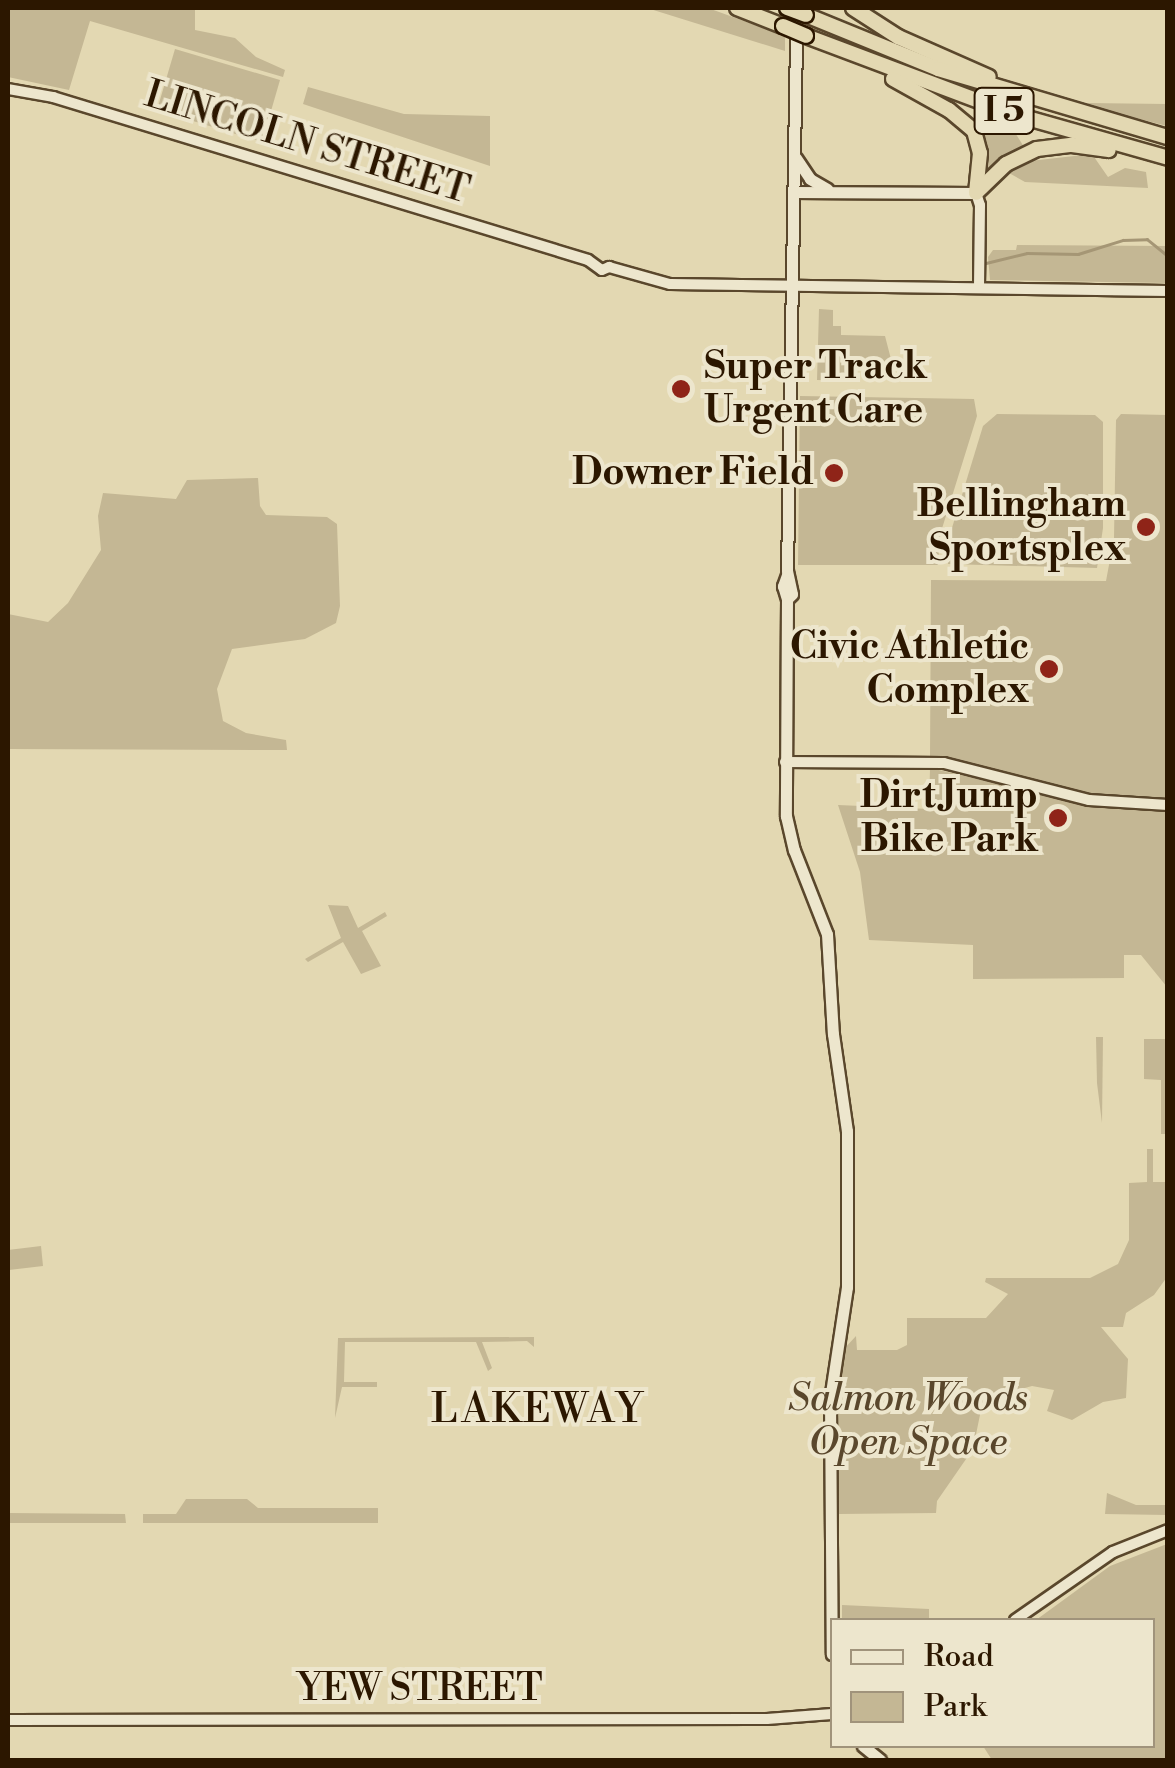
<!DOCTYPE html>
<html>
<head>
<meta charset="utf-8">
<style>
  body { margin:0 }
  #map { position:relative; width:1175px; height:1768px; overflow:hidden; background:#e3d8b2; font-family:"Libre Bodoni",serif }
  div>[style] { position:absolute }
  .green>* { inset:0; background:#c4b794 }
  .stream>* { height:2.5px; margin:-1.25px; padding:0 1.25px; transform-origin:1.25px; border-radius:1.25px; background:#a59675 }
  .roads { filter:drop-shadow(2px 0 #5a472c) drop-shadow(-2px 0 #5a472c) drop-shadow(0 2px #5a472c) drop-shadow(0 -2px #5a472c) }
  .tertiary>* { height:10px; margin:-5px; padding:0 5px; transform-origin:5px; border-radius:5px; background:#ede6cd }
  .secondary>* { height:11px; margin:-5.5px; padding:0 5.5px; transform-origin:5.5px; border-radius:5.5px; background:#ede6cd }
  .motorway>* { height:14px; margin:-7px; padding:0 7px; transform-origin:7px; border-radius:7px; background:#e3d8b2 }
  .bridges { filter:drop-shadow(2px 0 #2c1700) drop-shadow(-2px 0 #2c1700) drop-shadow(0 2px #2c1700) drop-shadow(0 -2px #2c1700) }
  .motorway-bridge>* { height:14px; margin:-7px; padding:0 7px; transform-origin:7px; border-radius:7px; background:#e3d8b2 }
  .dots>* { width:28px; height:28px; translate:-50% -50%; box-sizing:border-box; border:5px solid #ede6cd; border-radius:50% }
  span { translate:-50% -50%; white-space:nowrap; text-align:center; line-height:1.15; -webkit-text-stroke:8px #ede6cd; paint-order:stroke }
  .shield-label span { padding:2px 8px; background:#ede6cd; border:2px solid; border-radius:8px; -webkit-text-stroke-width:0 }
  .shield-label { font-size:35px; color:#2c1700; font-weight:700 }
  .street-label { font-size:38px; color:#2c1700 }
  .poi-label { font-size:38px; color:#2c1700; font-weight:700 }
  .left { translate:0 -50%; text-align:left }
  .right { translate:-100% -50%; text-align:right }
  .park-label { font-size:38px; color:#5a472c; font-style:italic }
  .neighbourhood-label { font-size:40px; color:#2c1700; letter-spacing:2.5px }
  .frame { position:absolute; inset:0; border:10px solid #2c1700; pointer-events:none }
  .legend { position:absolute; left:830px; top:1618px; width:325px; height:130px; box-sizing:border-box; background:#ede6cd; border:2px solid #a0937b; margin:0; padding:12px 18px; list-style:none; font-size:30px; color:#2c1700 }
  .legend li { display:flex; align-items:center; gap:20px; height:50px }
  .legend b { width:50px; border:2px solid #a0937b }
</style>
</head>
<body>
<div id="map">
  <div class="green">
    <i style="clip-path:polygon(8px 8px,195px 8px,195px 30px,235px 38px,256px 57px,285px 70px,283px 77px,90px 21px,69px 90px,8px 77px)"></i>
    <i style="clip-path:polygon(647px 8px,708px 8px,785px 36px,785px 51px)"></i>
    <i style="clip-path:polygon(175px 49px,280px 80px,262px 142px,157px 110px)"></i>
    <i style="clip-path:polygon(308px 87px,404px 114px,490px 116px,490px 166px,303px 104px)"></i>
    <i style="clip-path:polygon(1086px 103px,1167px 104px,1167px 126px,1116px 113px)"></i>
    <i style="clip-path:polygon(982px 119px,1012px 128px,1024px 147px,986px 170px)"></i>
    <i style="clip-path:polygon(1092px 154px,1108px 177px,1125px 168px,1146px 172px,1148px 188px,1025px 182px,1009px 173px,1030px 161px)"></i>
    <i style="clip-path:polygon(1017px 245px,1167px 246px,1167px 283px,990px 280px,988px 257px,993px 250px,1016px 250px)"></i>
    <i style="clip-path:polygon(819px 309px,833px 310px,833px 326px,841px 326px,841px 335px,885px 336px,893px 367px,858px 364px,855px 381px,817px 380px)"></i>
    <i style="clip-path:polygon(800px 396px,974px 399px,977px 416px,940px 535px,938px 565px,798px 565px)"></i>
    <i style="clip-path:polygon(997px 414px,1095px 415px,1103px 422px,1103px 528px,1097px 568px,948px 564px,948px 541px,983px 426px)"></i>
    <i style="clip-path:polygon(1121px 414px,1167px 415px,1167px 800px,1082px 794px,930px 757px,931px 580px,1106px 581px,1114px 538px,1116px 420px)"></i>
    <i style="clip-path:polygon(258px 478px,260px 506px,266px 515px,327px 517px,337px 524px,340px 606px,336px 623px,305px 639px,232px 649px,217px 689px,223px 721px,246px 733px,286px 740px,287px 750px,8px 749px,8px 614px,48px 622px,68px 603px,101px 550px,98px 516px,103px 493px,176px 499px,187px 480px)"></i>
    <i style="clip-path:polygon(930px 768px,1091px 805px,1167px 809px,1167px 987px,1141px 955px,1124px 955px,1124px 978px,973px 979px,973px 945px,869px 940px,860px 872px,838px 805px,929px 809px)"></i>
    <i style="clip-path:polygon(328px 905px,348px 906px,358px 928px,385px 912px,387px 916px,362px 931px,381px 966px,361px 974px,343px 942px,308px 962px,305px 959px,341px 938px)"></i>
    <i style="clip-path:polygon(1096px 1037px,1103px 1037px,1102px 1123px,1097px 1083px)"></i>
    <i style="clip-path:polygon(1144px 1039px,1167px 1039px,1167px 1134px,1161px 1134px,1161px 1080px,1144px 1079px)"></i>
    <i style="clip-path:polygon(1147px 1149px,1153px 1149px,1153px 1182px,1167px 1182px,1167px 1277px,1154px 1295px,1126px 1313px,1123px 1327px,1101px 1327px,1128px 1359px,1126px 1398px,1103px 1402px,1072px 1420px,1047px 1411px,1054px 1390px,1032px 1386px,1014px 1391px,981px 1410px,973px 1449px,937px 1501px,936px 1513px,839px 1514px,839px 1380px,844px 1349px,856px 1336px,857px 1350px,897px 1350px,907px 1345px,907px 1318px,986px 1318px,1008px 1294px,985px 1282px,986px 1278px,1090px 1278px,1118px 1264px,1129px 1240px,1129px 1183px,1147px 1182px)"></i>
    <i style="clip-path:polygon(41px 1246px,43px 1266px,9px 1270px,8px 1250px)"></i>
    <i style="clip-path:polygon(534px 1337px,534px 1347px,527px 1341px,482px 1342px,492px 1368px,488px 1371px,476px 1342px,345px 1342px,344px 1382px,377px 1382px,377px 1387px,342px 1387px,335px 1418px,338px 1338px)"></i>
    <i style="clip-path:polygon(1107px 1493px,1136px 1505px,1167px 1505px,1167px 1515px,1105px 1514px)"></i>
    <i style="clip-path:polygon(186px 1499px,247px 1499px,258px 1508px,378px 1508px,378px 1523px,143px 1523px,143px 1514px,176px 1514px)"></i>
    <i style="clip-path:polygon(8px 1513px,125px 1514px,126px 1523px,8px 1523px)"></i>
    <i style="clip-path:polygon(1167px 1544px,1167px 1760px,992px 1760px,983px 1746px,1152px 1746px,1152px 1620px,1036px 1620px,1110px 1566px)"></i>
    <i style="clip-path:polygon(842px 1605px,929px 1609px,929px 1620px,842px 1620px)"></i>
  </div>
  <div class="stream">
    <i style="left:986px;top:263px;width:42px;rotate:-13.7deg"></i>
    <i style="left:1027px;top:253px;width:51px;rotate:1.1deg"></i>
    <i style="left:1078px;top:254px;width:47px;rotate:-17.3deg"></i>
    <i style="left:1123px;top:240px;width:24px;rotate:-2deg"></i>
    <i style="left:1147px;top:239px;width:27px;rotate:39deg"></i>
  </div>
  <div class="roads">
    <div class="tertiary">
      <i style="left:8px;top:89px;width:46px;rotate:10.1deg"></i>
      <i style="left:53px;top:97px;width:559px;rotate:16.94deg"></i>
      <i style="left:588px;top:260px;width:17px;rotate:36deg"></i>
      <i style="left:602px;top:270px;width:8px;rotate:-23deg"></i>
      <i style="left:609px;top:267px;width:63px;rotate:15.6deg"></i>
      <i style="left:670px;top:284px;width:498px;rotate:0.8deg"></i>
      <i style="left:976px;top:193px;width:13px;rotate:72deg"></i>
      <i style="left:980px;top:205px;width:82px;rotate:90.7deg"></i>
      <i style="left:785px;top:762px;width:159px;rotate:0.4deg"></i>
      <i style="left:944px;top:763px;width:150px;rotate:14.3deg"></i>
      <i style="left:1089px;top:800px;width:79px;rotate:3.6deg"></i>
      <i style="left:1015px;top:1620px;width:119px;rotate:-34.8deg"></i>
      <i style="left:1113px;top:1552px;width:59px;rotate:-21.8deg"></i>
      <i style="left:8px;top:1720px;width:759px;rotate:-0.08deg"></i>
      <i style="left:767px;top:1719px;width:65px;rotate:-4.4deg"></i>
    </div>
    <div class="secondary">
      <i style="left:796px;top:158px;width:25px;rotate:56deg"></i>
      <i style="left:810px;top:179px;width:20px;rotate:30deg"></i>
      <i style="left:793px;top:192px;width:183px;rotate:0.3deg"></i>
      <i style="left:787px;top:575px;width:12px;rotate:110deg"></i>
      <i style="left:783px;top:586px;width:14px;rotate:73deg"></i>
      <i style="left:787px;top:599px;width:217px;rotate:90.3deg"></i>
      <i style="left:786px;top:816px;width:35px;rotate:77deg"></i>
      <i style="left:794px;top:850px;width:90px;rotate:68.6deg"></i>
      <i style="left:827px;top:934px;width:100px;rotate:86.6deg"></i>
      <i style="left:833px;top:1034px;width:98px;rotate:81.8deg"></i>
      <i style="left:847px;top:1131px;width:156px;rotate:90deg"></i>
      <i style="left:847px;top:1287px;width:113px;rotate:98.6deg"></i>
      <i style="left:830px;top:1399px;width:255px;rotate:89.6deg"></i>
      <i style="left:787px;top:599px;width:7px;rotate:-45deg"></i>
      <i style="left:792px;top:594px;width:24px;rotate:-102deg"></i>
      <i style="left:787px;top:571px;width:532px;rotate:-89.03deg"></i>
      <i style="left:863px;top:1746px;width:22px;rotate:39deg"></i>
    </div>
    <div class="motorway">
      <i style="left:737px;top:8px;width:49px;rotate:21.4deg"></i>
      <i style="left:853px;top:8px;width:54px;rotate:32.8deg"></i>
      <i style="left:898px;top:37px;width:99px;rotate:23.7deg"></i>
      <i style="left:806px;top:15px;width:143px;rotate:22.2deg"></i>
      <i style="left:938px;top:69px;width:240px;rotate:16.5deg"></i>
      <i style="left:806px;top:36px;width:221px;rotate:20.6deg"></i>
      <i style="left:1013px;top:114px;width:161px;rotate:15.8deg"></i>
      <i style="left:893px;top:79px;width:64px;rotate:29deg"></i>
      <i style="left:949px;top:110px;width:33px;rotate:40deg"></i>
      <i style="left:974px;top:131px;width:23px;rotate:75deg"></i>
      <i style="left:980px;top:153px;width:40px;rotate:95.7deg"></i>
      <i style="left:977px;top:192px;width:40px;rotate:-44deg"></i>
      <i style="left:1006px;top:164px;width:34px;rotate:-26deg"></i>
      <i style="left:1037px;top:149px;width:35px;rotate:-7deg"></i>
      <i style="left:1072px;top:145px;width:37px;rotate:8deg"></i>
    </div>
  </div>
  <div class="bridges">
    <div class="motorway-bridge">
      <i style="left:787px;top:8px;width:20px;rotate:20deg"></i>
      <i style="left:783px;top:26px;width:25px;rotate:23deg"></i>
    </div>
  </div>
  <div class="dots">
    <i style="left:681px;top:389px;background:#8f2418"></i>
    <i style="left:834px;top:473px;background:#8f2418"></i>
    <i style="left:1146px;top:527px;background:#8f2418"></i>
    <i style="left:1049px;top:669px;background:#8f2418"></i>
    <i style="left:1058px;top:818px;background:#8f2418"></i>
  </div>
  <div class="shield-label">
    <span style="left:1004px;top:111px">I 5</span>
  </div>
  <div class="street-label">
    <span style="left:307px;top:143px;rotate:17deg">LINCOLN STREET</span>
    <span style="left:420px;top:1689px">YEW STREET</span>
  </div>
  <div class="poi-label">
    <span class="left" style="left:704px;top:389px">Super Track<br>Urgent Care</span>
    <span class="right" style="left:814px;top:473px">Downer Field</span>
    <span class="right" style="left:1126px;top:527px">Bellingham<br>Sportsplex</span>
    <span class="right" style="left:1029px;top:669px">Civic Athletic<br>Complex</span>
    <span class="right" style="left:1038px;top:818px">Dirt Jump<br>Bike Park</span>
  </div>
  <div class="park-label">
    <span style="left:908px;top:1421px">Salmon Woods<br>Open Space</span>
  </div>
  <div class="neighbourhood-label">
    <span style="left:538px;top:1410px">LAKEWAY</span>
  </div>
  <div class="frame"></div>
  <ul class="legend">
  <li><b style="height:12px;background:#ede6cd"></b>Road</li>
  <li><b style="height:28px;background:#c4b794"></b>Park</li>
  </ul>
</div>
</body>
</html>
